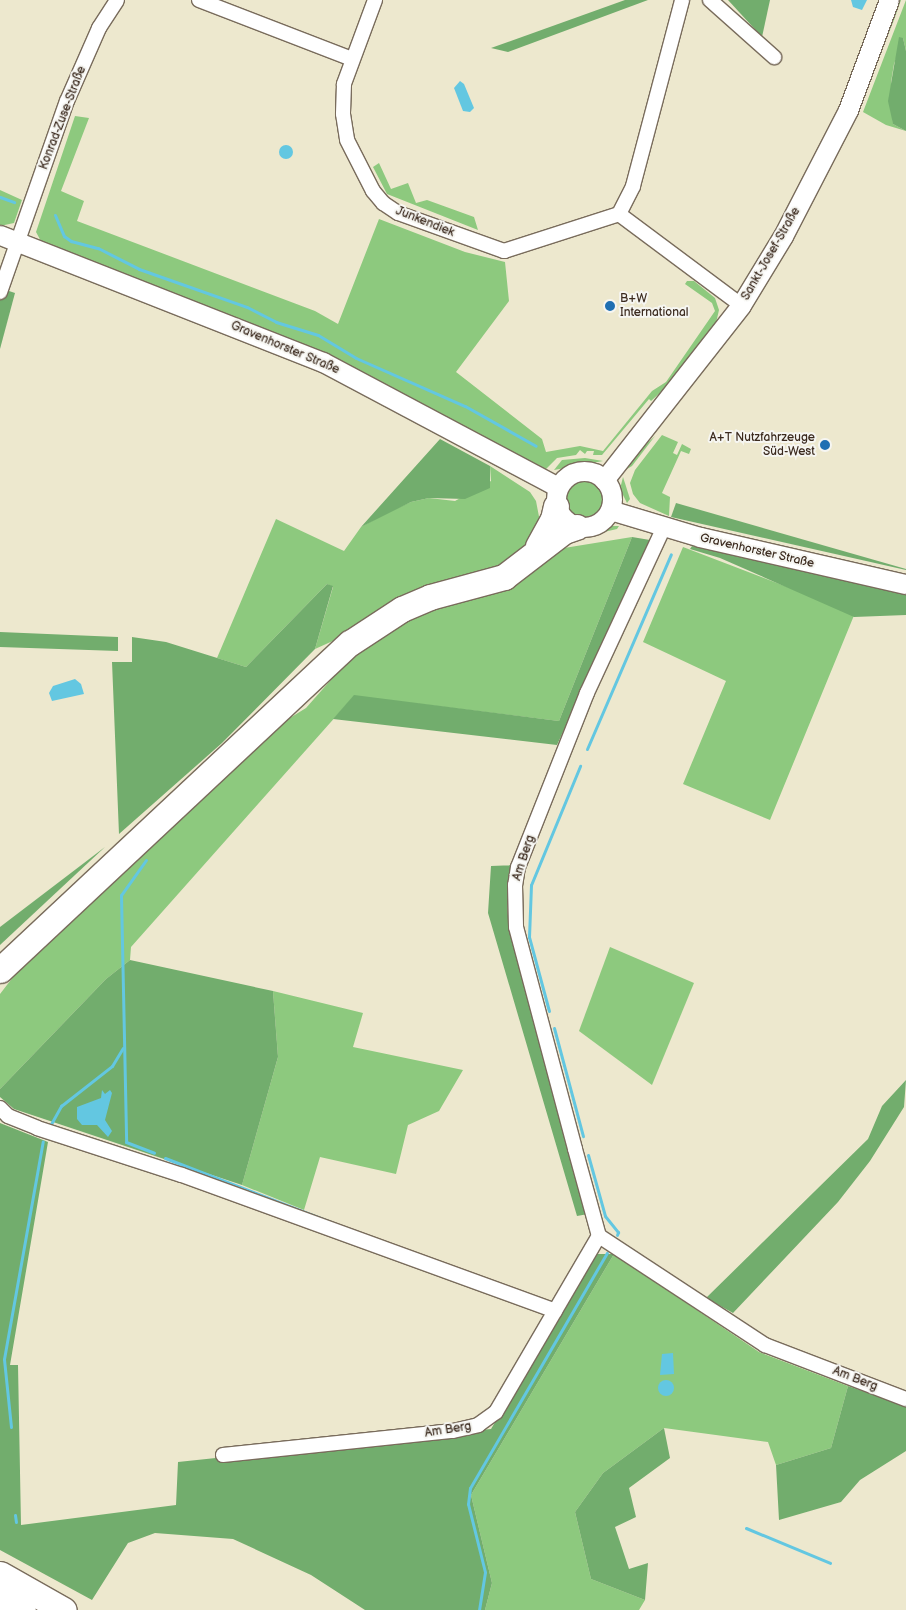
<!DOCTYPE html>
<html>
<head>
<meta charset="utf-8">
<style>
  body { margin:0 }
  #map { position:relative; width:906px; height:1610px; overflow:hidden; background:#ede8ce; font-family:"Balsamiq Sans",sans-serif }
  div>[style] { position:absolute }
  .green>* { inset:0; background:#8dc97e }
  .round { border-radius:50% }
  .forest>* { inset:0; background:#72ad6d }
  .water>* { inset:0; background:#63c7e1 }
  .stream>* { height:3px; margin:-1.5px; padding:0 1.5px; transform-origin:1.5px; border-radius:1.5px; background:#63c7e1 }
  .roads { filter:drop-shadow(1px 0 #796c5c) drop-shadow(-1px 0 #796c5c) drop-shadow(0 1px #796c5c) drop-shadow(0 -1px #796c5c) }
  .street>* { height:14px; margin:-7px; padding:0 7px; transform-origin:7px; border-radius:7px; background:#fff }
  .secondary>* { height:19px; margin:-9.5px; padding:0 9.5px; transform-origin:9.5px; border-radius:9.5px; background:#fff }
  .secondary>.ring { margin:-9.5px; padding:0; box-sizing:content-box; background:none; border:19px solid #fff; border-radius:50% }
  .highway>* { height:25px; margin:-12.5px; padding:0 12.5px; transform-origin:12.5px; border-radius:12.5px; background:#fff }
  .dots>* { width:14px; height:14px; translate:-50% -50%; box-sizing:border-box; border:2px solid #f6f6f2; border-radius:50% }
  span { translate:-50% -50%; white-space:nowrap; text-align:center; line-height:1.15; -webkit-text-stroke:4px #f6f6f2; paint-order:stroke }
  .street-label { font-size:12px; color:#3b2a1e }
  .poi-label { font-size:12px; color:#3b2a1e }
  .left { translate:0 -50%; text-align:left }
  .right { translate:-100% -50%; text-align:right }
</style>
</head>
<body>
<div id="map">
  <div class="green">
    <i style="clip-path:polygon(898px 0,901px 0,894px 20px,858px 111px)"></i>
    <i style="clip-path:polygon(906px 0,906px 51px,903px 38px,894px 64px,891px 82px,893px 124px,906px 131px,886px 125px,863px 112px)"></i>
    <i style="clip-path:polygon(75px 116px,89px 118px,61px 191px,84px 201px,77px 221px,315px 311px,338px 324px,379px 219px,465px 252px,505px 262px,509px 301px,456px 372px,542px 439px,546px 452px,580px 446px,603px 451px,652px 391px,666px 382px,715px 311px,712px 303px,685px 284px,687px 281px,694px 281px,715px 298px,719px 310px,716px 323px,675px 379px,651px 401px,649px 399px,602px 455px,593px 455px,594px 451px,587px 451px,585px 454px,580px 450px,576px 455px,557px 458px,545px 470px,43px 245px,36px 232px)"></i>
    <i style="clip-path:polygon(379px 163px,391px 189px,408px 183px,416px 203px,427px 200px,474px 217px,478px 230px,387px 194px,373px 167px)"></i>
    <i style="clip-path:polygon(0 190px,22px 200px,14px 223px,0 226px)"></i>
    <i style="clip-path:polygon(662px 435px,678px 442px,673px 453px,677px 455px,682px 444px,691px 449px,689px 454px,681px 451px,662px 493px,670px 497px,669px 516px,640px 503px,633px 494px,630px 483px,635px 470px)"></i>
    <i style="clip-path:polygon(655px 436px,632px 466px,627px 469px,641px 449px)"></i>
    <i style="clip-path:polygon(585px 458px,603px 461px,554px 470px,562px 460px)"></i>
    <i style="clip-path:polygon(490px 466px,530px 492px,536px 501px,541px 527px,515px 559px,315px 649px,333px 587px,327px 584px,246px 667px,217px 658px,276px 519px,344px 551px,361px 527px,386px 513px,411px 502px,429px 498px,455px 501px,491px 481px)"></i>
    <i style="clip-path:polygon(623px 477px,630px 499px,627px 503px,620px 489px)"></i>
    <i class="round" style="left:563px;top:478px;width:42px;height:42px"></i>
    <i style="clip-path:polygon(609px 526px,619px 526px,617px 529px,569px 540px)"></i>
    <i style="clip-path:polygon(632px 537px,559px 721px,354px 696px,131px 947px,130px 960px,106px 979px,0 1089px,0 994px,17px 972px,277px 726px,306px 708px,345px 664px,369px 643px,419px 615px,514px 584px,558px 549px)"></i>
    <i style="clip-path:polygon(683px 547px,855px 613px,770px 820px,683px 784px,726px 681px,643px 642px)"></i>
    <i style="clip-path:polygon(610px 947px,694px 983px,652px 1085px,579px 1031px)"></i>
    <i style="clip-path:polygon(273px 991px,363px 1013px,353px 1047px,463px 1070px,439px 1111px,408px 1125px,396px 1174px,320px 1157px,304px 1210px,242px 1185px,278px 1057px)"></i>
    <i style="clip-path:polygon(614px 1254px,759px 1352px,848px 1386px,831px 1448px,776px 1465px,768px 1442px,664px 1428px,603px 1473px,575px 1512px,591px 1579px,645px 1600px,639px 1610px,485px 1610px,492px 1583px,471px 1495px)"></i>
  </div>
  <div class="forest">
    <i style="clip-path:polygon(625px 0,648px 0,508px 52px,491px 48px)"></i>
    <i style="clip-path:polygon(728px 0,770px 0,762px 37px)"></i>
    <i style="clip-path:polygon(899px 37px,903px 38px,906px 51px,906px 131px,893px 124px,888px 101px)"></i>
    <i style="clip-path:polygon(0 288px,15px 293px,0 349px)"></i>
    <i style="clip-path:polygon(440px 439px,490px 466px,490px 488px,465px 499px,429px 498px,411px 502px,361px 527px)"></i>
    <i style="clip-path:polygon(676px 503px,906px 569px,906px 570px,671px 517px)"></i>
    <i style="clip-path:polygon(632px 537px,650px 540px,557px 745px,333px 719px,354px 695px,559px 721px)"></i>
    <i style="clip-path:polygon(692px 546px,906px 595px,906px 615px,854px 617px,720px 558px,690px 549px)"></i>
    <i style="clip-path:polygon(327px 584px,333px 586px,315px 649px,222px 743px,119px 834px,112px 662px,132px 662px,132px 637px,166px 642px,246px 667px)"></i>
    <i style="clip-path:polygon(0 632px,118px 637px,118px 651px,0 647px)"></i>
    <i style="clip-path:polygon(105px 847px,0 945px,0 927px)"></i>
    <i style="clip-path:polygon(513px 865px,507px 908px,510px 929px,588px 1214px,577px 1216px,488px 913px,491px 866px)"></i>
    <i style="clip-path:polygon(130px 960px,273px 991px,278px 1057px,242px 1185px,14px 1109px,0 1097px,0 1089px,106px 979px)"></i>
    <i style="clip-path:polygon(906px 1080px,904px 1107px,870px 1161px,838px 1202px,733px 1313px,706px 1298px,868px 1139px,882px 1106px)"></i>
    <i style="clip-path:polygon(0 1123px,48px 1142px,10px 1365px,18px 1365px,21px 1525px,176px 1505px,178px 1462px,491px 1429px,595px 1254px,614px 1254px,471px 1495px,492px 1583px,485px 1610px,365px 1610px,311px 1575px,233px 1539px,155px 1533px,128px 1543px,92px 1600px,0 1550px)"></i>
    <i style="clip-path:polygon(848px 1386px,906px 1406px,906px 1451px,860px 1480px,841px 1502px,779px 1520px,776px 1465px,831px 1448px)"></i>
    <i style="clip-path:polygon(664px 1428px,670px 1458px,629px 1488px,636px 1517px,615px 1527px,629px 1569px,648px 1563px,645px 1600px,591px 1579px,575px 1512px,603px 1473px)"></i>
  </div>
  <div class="water">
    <i style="clip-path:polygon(851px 0,867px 0,862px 10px,853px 7px)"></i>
    <i style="clip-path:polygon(460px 81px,464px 84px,474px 108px,470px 112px,463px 111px,454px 88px)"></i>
    <i class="round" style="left:279px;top:145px;width:14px;height:14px"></i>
    <i style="clip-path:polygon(75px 679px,81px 684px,84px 694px,52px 701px,49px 693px,53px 686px)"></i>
    <i style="clip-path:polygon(102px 1090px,105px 1094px,110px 1090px,112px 1093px,105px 1120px,112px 1131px,108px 1137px,97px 1125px,82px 1125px,77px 1119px,77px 1107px,101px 1098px)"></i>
    <i style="clip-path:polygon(673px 1353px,674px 1374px,660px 1375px,662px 1354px)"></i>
    <i class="round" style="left:658px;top:1380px;width:16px;height:16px"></i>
  </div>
  <div class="stream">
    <i style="left:0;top:197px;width:15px;rotate:20deg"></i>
    <i style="left:55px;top:215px;width:23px;rotate:67deg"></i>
    <i style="left:64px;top:236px;width:9px;rotate:36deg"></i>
    <i style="left:71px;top:241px;width:28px;rotate:15deg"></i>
    <i style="left:98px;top:248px;width:46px;rotate:27.1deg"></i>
    <i style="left:139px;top:269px;width:114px;rotate:19.4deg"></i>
    <i style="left:247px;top:307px;width:33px;rotate:27deg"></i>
    <i style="left:276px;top:322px;width:44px;rotate:17.2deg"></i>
    <i style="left:318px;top:335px;width:44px;rotate:31.2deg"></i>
    <i style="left:356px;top:358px;width:119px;rotate:23.8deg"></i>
    <i style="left:465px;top:406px;width:81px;rotate:29.4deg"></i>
    <i style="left:587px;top:749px;width:212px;rotate:-66.7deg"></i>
    <i style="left:146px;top:860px;width:43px;rotate:125.5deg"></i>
    <i style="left:121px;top:895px;width:247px;rotate:88.8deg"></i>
    <i style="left:126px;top:1142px;width:30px;rotate:21deg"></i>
    <i style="left:549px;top:1011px;width:77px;rotate:-105.1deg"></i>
    <i style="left:529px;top:937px;width:52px;rotate:-87.8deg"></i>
    <i style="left:531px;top:885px;width:129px;rotate:-67.6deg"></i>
    <i style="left:554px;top:1028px;width:112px;rotate:75deg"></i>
    <i style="left:51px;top:1124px;width:21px;rotate:-61deg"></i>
    <i style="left:61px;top:1106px;width:65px;rotate:-38.1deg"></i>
    <i style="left:112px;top:1066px;width:21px;rotate:-59deg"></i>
    <i style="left:588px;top:1155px;width:63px;rotate:74.4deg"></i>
    <i style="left:605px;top:1216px;width:21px;rotate:51deg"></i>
    <i style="left:618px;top:1232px;width:3px;rotate:108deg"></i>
    <i style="left:165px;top:1158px;width:183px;rotate:21.1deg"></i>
    <i style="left:11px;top:1427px;width:68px;rotate:-95.9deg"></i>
    <i style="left:4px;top:1359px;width:221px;rotate:-79.9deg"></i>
    <i style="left:15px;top:1515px;width:7px;rotate:82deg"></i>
    <i style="left:746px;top:1528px;width:91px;rotate:22.6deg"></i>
    <i style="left:479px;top:1610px;width:38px;rotate:-81deg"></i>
    <i style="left:485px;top:1572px;width:70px;rotate:-104deg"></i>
    <i style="left:468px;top:1504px;width:16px;rotate:-83deg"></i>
    <i style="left:470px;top:1488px;width:272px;rotate:-59.8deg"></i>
  </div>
  <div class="roads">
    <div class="street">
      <i style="left:199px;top:0;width:164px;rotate:21.1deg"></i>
      <i style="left:375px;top:0;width:90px;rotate:110.3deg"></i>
      <i style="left:344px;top:84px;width:30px;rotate:92deg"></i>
      <i style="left:343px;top:114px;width:26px;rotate:81deg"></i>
      <i style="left:347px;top:140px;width:57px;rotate:63deg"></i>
      <i style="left:373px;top:191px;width:16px;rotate:50deg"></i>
      <i style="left:383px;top:203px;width:18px;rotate:34deg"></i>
      <i style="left:398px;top:213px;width:113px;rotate:19.7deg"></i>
      <i style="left:504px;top:251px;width:121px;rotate:-17.8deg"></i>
      <i style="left:619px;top:214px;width:31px;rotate:-63deg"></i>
      <i style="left:633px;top:186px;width:192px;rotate:-75.2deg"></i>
      <i style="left:710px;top:0;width:86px;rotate:41.7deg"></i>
      <i style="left:619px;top:214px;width:152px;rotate:36.7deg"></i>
      <i style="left:0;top:292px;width:202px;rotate:-70.7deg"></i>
      <i style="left:67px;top:101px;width:80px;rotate:-66.3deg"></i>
      <i style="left:99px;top:28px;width:33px;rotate:-57deg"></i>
      <i style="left:664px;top:527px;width:183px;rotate:114.9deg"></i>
      <i style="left:587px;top:693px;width:187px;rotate:111.6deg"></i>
      <i style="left:518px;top:867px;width:18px;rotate:99deg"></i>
      <i style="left:515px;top:885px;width:42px;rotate:88.6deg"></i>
      <i style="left:516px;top:927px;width:230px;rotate:75.1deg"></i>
      <i style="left:575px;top:1149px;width:90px;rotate:74.6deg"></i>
      <i style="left:599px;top:1236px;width:199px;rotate:33.3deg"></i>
      <i style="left:765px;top:1345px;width:151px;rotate:21deg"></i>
      <i style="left:0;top:1108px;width:11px;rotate:45deg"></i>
      <i style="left:8px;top:1116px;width:31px;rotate:22deg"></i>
      <i style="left:37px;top:1128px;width:152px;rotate:18deg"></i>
      <i style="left:182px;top:1175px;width:397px;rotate:20deg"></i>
      <i style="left:223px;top:1455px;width:231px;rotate:-6deg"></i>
      <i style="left:453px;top:1431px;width:26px;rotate:-13deg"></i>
      <i style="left:478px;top:1425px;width:22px;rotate:-36deg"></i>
      <i style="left:496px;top:1412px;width:204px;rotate:-59.7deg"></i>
    </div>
    <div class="secondary">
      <i style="left:0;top:235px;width:347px;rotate:21.5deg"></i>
      <i style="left:323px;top:362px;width:266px;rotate:28deg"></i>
      <i class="ring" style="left:556px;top:471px;width:37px;height:37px"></i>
      <i style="left:604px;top:480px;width:222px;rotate:-51.9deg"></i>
      <i style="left:741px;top:305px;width:81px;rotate:-58.7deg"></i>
      <i style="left:783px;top:236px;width:142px;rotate:-62.7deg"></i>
      <i style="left:848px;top:110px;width:117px;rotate:-69.6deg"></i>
      <i style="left:610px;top:510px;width:94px;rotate:16.7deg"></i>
      <i style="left:700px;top:537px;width:211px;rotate:12.9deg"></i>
    </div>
    <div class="highway">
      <i style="left:538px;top:546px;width:31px;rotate:-61deg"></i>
      <i style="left:553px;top:519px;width:13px;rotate:-77deg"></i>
      <i style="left:0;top:970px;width:479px;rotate:-43.1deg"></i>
      <i style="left:350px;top:643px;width:62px;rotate:-33.2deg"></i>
      <i style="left:402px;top:609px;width:30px;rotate:-23deg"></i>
      <i style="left:430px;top:597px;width:77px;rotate:-15.1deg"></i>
      <i style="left:504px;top:577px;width:76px;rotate:-37.5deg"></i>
      <i style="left:564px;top:531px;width:13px;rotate:-18deg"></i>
      <i style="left:0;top:1574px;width:73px;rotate:29.4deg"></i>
      <i style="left:0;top:1597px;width:26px;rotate:29deg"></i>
    </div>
  </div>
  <div class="dots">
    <i style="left:610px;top:306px;background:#1f6fb2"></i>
    <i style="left:825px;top:445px;background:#1f6fb2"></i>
  </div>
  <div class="street-label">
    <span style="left:63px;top:118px;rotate:-69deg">Konrad-Zuse-Straße</span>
    <span style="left:425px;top:222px;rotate:22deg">Junkendiek</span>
    <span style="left:771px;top:254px;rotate:-60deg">Sankt-Josef-Straße</span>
    <span style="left:285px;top:348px;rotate:23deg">Gravenhorster Straße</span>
    <span style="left:757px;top:551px;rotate:13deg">Gravenhorster Straße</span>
    <span style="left:524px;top:858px;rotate:-72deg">Am Berg</span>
    <span style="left:855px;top:1379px;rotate:21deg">Am Berg</span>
    <span style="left:448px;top:1430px;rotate:-9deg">Am Berg</span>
  </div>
  <div class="poi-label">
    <span class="left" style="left:620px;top:306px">B+W<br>International</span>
    <span class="right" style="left:815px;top:445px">A+T Nutzfahrzeuge<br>Süd-West</span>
  </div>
</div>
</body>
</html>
